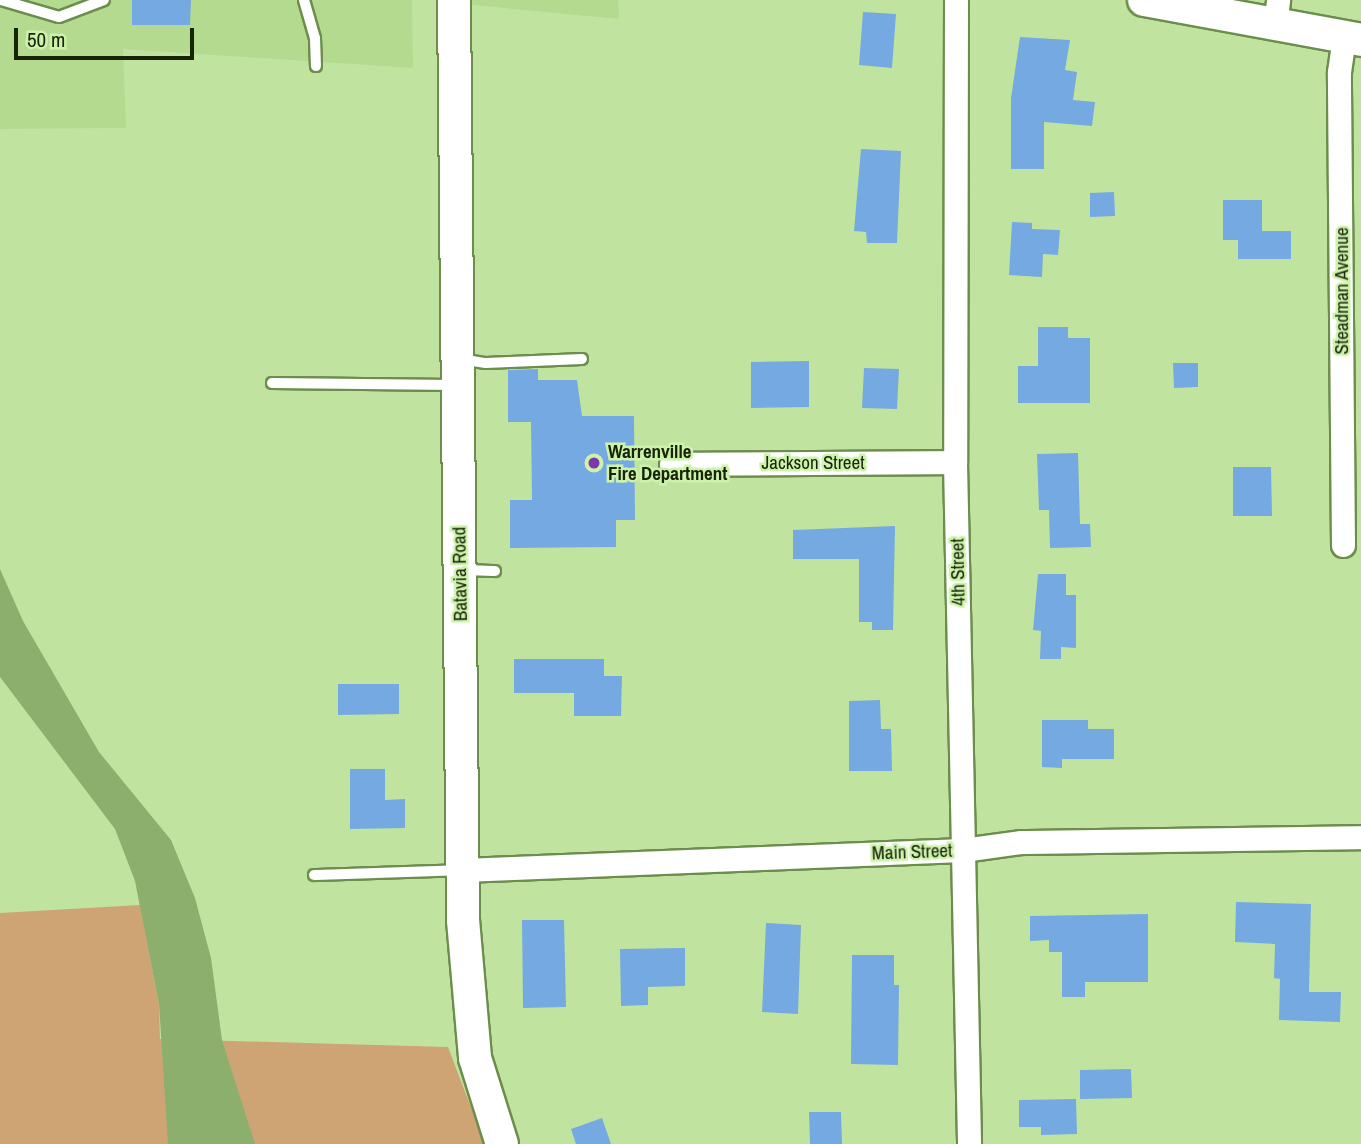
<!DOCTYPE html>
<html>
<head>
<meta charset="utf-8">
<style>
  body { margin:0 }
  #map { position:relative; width:1361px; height:1144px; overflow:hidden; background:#c0e49f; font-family:"Archivo Narrow",sans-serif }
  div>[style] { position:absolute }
  .built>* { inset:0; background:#b3da8e }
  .green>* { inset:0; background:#cea474 }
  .water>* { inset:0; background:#8daf6d }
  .building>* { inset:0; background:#75a9e1 }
  .roads { filter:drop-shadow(2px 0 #6c8d4c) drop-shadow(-2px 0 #6c8d4c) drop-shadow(0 2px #6c8d4c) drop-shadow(0 -2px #6c8d4c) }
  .lane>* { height:10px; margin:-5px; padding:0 5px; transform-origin:5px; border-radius:5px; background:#fff }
  .street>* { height:23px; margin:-11.5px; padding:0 11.5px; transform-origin:11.5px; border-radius:11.5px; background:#fff }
  .secondary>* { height:32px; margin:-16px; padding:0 16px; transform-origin:16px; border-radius:16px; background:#fff }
  .dots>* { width:19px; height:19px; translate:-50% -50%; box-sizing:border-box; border:4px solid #cdf2ac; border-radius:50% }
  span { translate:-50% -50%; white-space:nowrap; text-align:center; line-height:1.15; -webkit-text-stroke:5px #cdf2ac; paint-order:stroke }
  .street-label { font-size:19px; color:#172408 }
  .poi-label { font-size:19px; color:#172408; font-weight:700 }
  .left { translate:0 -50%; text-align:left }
  .scale { position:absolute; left:14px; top:28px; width:180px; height:32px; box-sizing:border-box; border:4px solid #172408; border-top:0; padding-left:9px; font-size:21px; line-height:24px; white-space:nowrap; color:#172408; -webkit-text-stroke:5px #cdf2ac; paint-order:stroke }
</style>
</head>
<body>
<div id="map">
  <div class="built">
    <i style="clip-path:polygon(0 0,412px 0,413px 68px,123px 49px,126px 128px,0 129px)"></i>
    <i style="clip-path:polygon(472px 0,618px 0,619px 19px,472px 5px)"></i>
  </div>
  <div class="green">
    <i style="clip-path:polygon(140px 905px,159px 1004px,160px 1039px,448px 1047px,485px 1144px,0 1144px,0 913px)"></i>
  </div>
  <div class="water">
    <i style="clip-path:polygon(0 569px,23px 621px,99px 752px,171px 840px,195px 898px,211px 958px,222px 1040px,255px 1144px,168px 1144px,159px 1004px,135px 881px,115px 829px,0 677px)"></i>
  </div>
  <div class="building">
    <i style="clip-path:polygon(132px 0,191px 0,190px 25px,132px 25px)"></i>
    <i style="clip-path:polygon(863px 12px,896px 14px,892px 68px,859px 65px)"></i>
    <i style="clip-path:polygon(1020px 37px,1070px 40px,1065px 70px,1077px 72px,1073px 100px,1095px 102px,1092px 126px,1044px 122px,1044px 169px,1011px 169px,1011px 98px)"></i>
    <i style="clip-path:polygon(861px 149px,901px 151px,897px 243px,867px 243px,866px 232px,854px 231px)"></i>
    <i style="clip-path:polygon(1114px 192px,1115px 216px,1090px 217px,1090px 193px)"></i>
    <i style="clip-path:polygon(1223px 200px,1262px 200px,1262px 231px,1291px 231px,1291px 259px,1238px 259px,1238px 240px,1223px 240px)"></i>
    <i style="clip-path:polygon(1012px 222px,1032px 223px,1032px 229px,1060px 230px,1058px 255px,1043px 254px,1042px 277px,1009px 275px)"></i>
    <i style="clip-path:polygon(1038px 327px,1068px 327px,1068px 338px,1090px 338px,1090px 403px,1018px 403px,1018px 366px,1038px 366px)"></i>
    <i style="clip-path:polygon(809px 361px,809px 407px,751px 408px,751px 362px)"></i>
    <i style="clip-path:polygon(1173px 363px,1198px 363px,1198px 387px,1174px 388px)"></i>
    <i style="clip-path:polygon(864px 368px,899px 369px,897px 409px,862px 408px)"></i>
    <i style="clip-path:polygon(538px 369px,538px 380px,577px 380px,582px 416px,634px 416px,635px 520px,616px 520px,616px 547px,510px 548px,510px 500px,532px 500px,531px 422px,508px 422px,508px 370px)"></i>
    <i style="clip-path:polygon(1078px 453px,1080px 524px,1090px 524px,1091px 547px,1050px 548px,1049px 510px,1039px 510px,1037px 454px)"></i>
    <i style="clip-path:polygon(1233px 467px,1271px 467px,1272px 516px,1233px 516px)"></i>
    <i style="clip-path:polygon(895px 526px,893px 630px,872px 630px,872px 622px,859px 622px,859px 559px,793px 559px,793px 530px)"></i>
    <i style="clip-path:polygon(1038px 574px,1066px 574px,1066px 595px,1076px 595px,1076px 648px,1061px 647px,1061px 659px,1040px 659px,1041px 631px,1033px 630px)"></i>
    <i style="clip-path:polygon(514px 659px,604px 659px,604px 676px,622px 676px,621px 716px,574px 716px,574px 693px,514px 693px)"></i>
    <i style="clip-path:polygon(338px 684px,399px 684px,399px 714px,338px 715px)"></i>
    <i style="clip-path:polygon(880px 700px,881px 729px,891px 729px,892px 771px,849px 771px,849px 701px)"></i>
    <i style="clip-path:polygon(1042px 720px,1088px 720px,1088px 729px,1114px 729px,1114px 759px,1062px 759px,1062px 768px,1042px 767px)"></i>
    <i style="clip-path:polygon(350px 769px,385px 769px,385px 800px,405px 799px,405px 828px,350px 829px)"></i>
    <i style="clip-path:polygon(1236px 902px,1311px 904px,1309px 992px,1341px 992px,1340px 1022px,1279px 1020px,1280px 979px,1274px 978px,1275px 944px,1235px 942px)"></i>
    <i style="clip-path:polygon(1148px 914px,1148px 982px,1085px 982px,1085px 997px,1062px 997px,1062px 952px,1049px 952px,1049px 940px,1030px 941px,1030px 916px)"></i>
    <i style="clip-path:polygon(522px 920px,564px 920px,566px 1007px,523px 1008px)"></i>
    <i style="clip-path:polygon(766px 923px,801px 925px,798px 1014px,762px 1012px)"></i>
    <i style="clip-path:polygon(685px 948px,685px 986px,648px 987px,648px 1005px,621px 1006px,620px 949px)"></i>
    <i style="clip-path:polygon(852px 955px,894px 955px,894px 985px,899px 985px,898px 1065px,851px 1064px)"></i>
    <i style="clip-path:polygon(1131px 1069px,1132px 1098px,1080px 1099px,1080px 1070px)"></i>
    <i style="clip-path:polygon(1076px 1099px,1077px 1134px,1041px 1135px,1041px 1127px,1019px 1127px,1019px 1100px)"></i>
    <i style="clip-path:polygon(809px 1112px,841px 1112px,842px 1144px,810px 1144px)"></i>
    <i style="clip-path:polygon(602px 1118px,611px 1144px,576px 1144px,571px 1129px)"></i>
  </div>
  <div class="roads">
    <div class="lane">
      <i style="left:1px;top:0;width:60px;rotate:16.3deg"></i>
      <i style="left:59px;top:17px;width:48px;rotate:-20.7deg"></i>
      <i style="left:304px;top:0;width:40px;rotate:74deg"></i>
      <i style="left:315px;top:38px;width:28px;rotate:88deg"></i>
      <i style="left:460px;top:359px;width:26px;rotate:9deg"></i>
      <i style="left:486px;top:363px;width:96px;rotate:-2.4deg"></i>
      <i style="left:272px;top:383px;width:182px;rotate:0.6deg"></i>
      <i style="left:463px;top:570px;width:32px;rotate:2deg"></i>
      <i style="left:314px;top:875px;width:147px;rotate:-1.9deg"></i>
    </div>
    <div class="street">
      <i style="left:956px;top:0;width:462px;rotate:90.1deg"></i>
      <i style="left:955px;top:462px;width:682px;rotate:88.82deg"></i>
      <i style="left:1275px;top:25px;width:25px;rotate:-83deg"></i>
      <i style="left:671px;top:464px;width:284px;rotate:-0.4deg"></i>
      <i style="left:1343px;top:545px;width:473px;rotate:-90.5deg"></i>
      <i style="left:1339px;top:72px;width:35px;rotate:-82deg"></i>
      <i style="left:463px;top:870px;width:500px;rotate:-2.29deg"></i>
      <i style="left:963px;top:850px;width:59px;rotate:-7.9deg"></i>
      <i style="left:1021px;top:842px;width:340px;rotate:-0.8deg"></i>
    </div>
    <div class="secondary">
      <i style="left:454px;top:0;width:920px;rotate:89.44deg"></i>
      <i style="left:463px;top:920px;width:139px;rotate:85deg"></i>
      <i style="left:475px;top:1058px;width:90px;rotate:72.6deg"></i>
      <i style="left:1144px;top:0;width:221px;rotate:10.4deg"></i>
    </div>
  </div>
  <div class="dots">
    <i style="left:594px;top:463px;background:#7f36a8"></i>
  </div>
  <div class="street-label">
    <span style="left:1342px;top:291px;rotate:-90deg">Steadman Avenue</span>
    <span style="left:813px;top:463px">Jackson Street</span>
    <span style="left:958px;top:572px;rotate:-91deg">4th Street</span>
    <span style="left:460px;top:574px;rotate:-91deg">Batavia Road</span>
    <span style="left:912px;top:852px;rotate:-2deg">Main Street</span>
  </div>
  <div class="poi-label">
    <span class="left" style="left:608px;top:463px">Warrenville<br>Fire Department</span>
  </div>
  <div class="scale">50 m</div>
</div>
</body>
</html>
